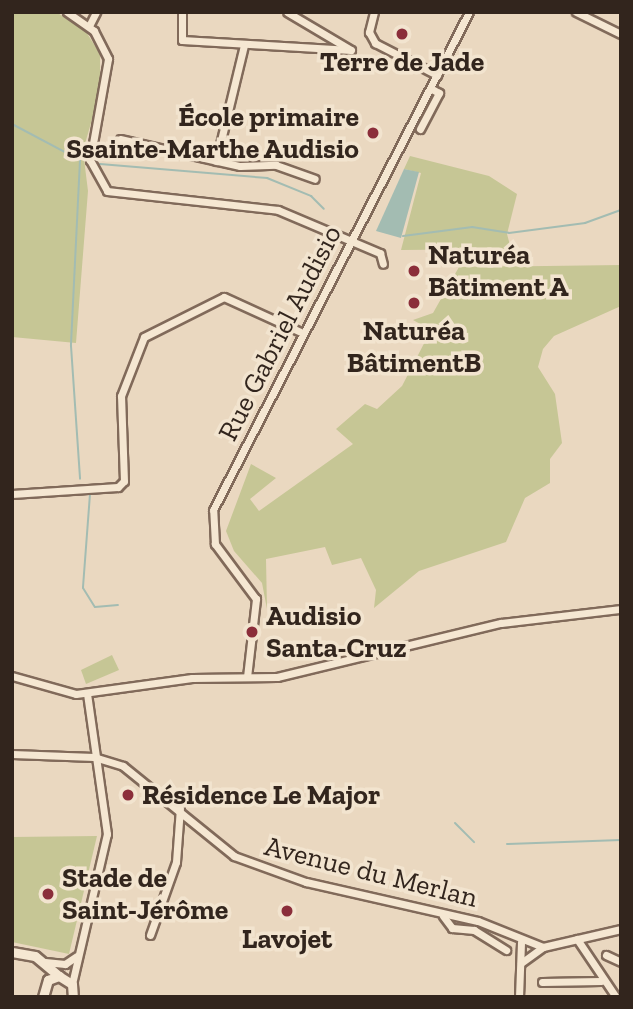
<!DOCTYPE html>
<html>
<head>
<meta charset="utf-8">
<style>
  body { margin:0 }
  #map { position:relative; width:633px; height:1009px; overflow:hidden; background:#ead8c0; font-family:"Zilla Slab",serif }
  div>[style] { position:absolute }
  .green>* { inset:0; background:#c6c695 }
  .water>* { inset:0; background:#a3bcb2 }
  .stream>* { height:2px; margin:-1px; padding:0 1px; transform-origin:1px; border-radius:1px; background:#a3bcb2 }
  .roads { filter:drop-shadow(2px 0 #816a5a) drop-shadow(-2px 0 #816a5a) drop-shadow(0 2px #816a5a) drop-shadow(0 -2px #816a5a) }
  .minor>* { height:7px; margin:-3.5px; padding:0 3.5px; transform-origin:3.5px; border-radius:3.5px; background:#f5e7d2 }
  .tertiary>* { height:9px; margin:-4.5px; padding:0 4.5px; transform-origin:4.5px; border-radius:4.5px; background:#f5e7d2 }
  .dots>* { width:19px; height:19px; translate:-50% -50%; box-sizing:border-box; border:4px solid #f2e4cf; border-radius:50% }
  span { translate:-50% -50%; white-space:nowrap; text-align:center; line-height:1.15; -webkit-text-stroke:7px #f2e4cf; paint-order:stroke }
  .poi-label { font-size:28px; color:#32251d; font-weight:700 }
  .right { translate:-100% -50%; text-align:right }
  .left { translate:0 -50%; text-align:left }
  .street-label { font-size:28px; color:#32251d }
  .frame { position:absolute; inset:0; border:14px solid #32251d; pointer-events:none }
</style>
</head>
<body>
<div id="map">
  <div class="green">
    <i style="clip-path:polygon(12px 12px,56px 12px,85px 30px,100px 54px,100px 91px,83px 151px,88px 191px,76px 343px,12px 337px)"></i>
    <i style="clip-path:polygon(410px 156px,489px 176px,517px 194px,507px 234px,511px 249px,401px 250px,421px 173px,404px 169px)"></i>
    <i style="clip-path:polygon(621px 265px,621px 306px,554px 336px,543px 349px,538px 367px,555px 394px,562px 443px,550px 459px,550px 483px,525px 498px,506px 542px,419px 571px,374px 608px,376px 590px,361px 558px,332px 565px,325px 547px,266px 559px,267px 609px,262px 583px,234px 551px,226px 531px,251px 464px,276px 478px,250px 499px,259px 511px,353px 444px,336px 429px,365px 404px,377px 409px,402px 386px,431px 330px,413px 320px,433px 313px,459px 267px)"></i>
    <i style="clip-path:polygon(112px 655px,119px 670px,86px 684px,81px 670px)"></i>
    <i style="clip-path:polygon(97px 836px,69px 954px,12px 942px,12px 837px)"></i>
  </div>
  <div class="water">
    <i style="clip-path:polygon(404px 169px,419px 172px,401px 238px,376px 231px)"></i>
  </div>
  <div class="stream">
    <i style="left:12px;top:124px;width:77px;rotate:27.9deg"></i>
    <i style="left:80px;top:160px;width:186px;rotate:92.8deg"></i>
    <i style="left:71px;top:346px;width:133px;rotate:86.1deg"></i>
    <i style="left:100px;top:164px;width:168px;rotate:4.8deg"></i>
    <i style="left:267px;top:178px;width:48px;rotate:22.2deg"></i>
    <i style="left:311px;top:196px;width:18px;rotate:45deg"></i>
    <i style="left:403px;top:236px;width:70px;rotate:-7.4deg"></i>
    <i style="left:472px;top:227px;width:37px;rotate:9deg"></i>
    <i style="left:509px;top:233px;width:77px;rotate:-7.5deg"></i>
    <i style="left:585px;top:223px;width:38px;rotate:-20deg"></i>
    <i style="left:90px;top:494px;width:94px;rotate:94.3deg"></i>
    <i style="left:83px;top:588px;width:22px;rotate:58deg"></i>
    <i style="left:95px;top:607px;width:23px;rotate:-5deg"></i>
    <i style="left:455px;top:823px;width:27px;rotate:45deg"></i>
    <i style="left:507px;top:844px;width:114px;rotate:-2deg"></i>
  </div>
  <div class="roads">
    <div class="minor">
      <i style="left:67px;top:12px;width:33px;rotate:35deg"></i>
      <i style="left:94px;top:31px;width:31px;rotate:63deg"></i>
      <i style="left:108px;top:59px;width:103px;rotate:100.1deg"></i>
      <i style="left:90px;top:160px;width:35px;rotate:61deg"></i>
      <i style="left:107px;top:191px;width:172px;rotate:6.3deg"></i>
      <i style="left:278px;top:210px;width:111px;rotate:22.9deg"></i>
      <i style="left:380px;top:253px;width:11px;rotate:75deg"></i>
      <i style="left:182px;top:12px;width:28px;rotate:90deg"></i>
      <i style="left:182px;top:40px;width:169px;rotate:3.4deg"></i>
      <i style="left:351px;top:50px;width:74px;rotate:-149.3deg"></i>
      <i style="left:374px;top:12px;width:21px;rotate:104deg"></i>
      <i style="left:369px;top:32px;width:13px;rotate:61deg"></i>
      <i style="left:375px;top:43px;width:70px;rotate:27.3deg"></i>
      <i style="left:576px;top:12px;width:50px;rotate:26.1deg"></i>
      <i style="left:89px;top:26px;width:16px;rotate:-63deg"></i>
      <i style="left:420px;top:129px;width:41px;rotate:-62.2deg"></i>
      <i style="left:439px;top:93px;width:10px;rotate:-151deg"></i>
      <i style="left:120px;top:139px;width:123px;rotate:12.7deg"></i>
      <i style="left:240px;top:166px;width:36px;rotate:-2deg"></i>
      <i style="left:276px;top:165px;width:41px;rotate:19.7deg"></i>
      <i style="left:216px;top:161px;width:119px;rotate:-76.4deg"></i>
      <i style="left:12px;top:494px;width:106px;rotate:-3.8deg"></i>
      <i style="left:118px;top:487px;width:8px;rotate:-45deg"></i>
      <i style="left:124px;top:481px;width:85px;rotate:-92deg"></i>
      <i style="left:121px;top:396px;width:63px;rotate:-68.7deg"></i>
      <i style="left:144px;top:337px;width:89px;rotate:-26.6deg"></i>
      <i style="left:224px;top:297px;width:87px;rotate:24.5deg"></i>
      <i style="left:12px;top:676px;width:66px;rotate:15.7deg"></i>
      <i style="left:76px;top:694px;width:117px;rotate:-7.9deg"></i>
      <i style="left:192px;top:678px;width:85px;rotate:-0.7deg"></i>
      <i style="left:277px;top:677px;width:230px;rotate:-13.6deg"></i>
      <i style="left:501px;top:623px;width:121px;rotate:-6.7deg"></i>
      <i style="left:247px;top:677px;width:79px;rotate:-83.4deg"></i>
      <i style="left:256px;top:599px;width:69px;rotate:-126.7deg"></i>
      <i style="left:215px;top:544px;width:34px;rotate:-93deg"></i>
      <i style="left:213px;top:510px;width:560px;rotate:-62.79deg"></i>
      <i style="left:12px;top:754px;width:82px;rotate:2.1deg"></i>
      <i style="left:94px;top:757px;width:30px;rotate:17deg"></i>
      <i style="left:123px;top:766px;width:143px;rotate:39deg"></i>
      <i style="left:234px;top:856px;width:77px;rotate:19.9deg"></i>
      <i style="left:306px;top:882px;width:176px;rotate:12.8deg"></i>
      <i style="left:478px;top:921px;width:70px;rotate:21.8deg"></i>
      <i style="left:543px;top:947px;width:80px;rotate:-13deg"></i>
      <i style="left:443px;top:916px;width:15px;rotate:53deg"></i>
      <i style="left:452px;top:928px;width:22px;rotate:5deg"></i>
      <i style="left:474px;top:930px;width:38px;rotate:32deg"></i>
      <i style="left:150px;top:935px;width:77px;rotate:-70.4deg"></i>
      <i style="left:176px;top:862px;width:54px;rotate:-85.8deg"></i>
      <i style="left:577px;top:939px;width:70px;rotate:56.1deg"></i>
      <i style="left:606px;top:955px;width:17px;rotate:25deg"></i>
      <i style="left:45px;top:962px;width:20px;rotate:6deg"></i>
      <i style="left:65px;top:964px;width:14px;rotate:-34deg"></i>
      <i style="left:521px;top:963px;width:27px;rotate:-36deg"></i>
      <i style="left:542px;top:982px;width:59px;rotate:-1deg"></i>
      <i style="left:72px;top:984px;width:154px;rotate:-76.9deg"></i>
      <i style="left:107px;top:834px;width:141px;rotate:-98.1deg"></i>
      <i style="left:519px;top:997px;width:55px;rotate:-87.9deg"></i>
    </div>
    <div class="tertiary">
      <i style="left:12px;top:952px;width:23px;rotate:10deg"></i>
      <i style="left:35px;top:956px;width:31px;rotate:40deg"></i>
      <i style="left:43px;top:997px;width:18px;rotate:-74deg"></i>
      <i style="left:48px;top:980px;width:12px;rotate:-20deg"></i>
      <i style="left:59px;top:976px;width:15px;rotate:32deg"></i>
      <i style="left:72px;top:984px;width:13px;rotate:86deg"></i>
    </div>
  </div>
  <div class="dots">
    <i style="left:402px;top:34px;background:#8b2e3a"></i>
    <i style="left:373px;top:133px;background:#8b2e3a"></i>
    <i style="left:414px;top:271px;background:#8b2e3a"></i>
    <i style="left:414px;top:303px;background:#8b2e3a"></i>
    <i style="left:252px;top:632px;background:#8b2e3a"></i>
    <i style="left:128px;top:795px;background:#8b2e3a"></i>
    <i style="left:48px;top:894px;background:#8b2e3a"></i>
    <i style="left:287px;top:911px;background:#8b2e3a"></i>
  </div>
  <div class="poi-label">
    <span style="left:402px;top:62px">Terre de Jade</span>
    <span class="right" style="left:359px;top:133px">École primaire<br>Ssainte-Marthe Audisio</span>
    <span class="left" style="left:428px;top:271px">Naturéa<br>Bâtiment A</span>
    <span style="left:414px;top:347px">Naturéa<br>BâtimentB</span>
    <span class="left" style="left:266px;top:632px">Audisio<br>Santa-Cruz</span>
    <span class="left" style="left:142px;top:795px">Résidence Le Major</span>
    <span class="left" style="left:62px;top:894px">Stade de<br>Saint-Jérôme</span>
    <span style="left:287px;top:939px">Lavojet</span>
  </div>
  <div class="street-label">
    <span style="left:280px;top:333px;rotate:-63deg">Rue Gabriel Audisio</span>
    <span style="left:371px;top:872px;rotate:14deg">Avenue du Merlan</span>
  </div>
  <div class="frame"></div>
</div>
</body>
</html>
